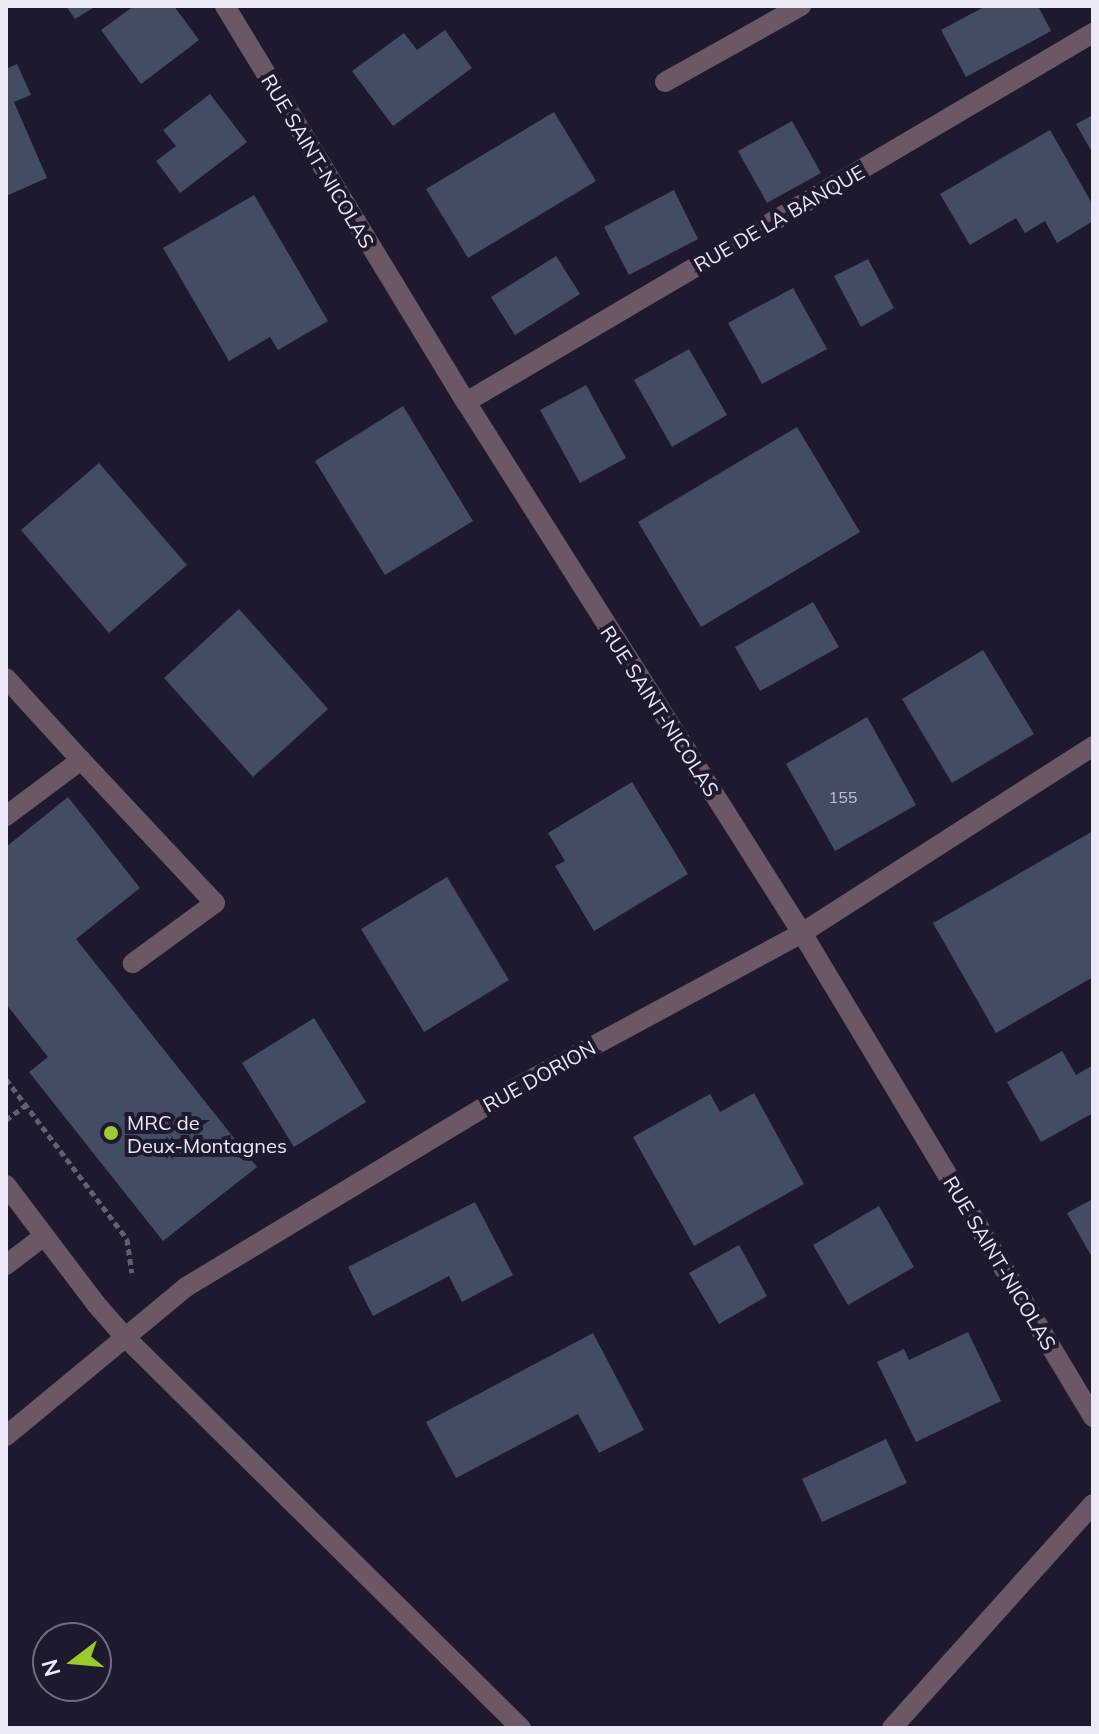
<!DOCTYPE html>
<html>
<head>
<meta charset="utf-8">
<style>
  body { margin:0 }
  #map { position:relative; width:1099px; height:1734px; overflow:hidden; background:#1f192d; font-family:Mulish,sans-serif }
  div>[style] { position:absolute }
  .building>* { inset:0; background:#424d63 }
  .path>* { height:5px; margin-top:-2.5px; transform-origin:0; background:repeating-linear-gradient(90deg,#635e70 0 6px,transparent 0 10px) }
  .lane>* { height:20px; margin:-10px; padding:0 10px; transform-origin:10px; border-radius:10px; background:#6a5866 }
  .street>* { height:20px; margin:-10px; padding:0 10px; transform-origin:10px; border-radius:10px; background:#6a5866 }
  .dots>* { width:22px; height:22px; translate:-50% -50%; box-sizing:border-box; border:4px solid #1f192d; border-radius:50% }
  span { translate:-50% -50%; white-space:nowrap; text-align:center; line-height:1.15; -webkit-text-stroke:8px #1f192d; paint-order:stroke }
  .number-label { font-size:16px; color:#c2c1d2 }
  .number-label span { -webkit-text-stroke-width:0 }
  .street-label { font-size:20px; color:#ece8f7 }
  .poi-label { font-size:20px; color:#ece8f7 }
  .left { translate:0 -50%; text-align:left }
  .frame { position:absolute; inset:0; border:8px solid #ece8f7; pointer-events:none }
  .north { position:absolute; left:32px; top:1622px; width:80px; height:80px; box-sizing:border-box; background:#1f192d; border:2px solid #716c7e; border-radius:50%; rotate:254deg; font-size:22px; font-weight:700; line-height:32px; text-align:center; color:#ece8f7 }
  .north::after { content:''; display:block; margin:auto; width:28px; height:36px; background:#9cca31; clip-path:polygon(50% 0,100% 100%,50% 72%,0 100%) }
</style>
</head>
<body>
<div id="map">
  <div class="building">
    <i style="clip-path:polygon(66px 6px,96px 6px,75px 19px)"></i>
    <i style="clip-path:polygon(134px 6px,174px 6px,199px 40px,141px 84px,101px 30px)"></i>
    <i style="clip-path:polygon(986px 6px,1038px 6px,1051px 31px,966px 77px,941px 30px)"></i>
    <i style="clip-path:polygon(445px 30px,472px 68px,393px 126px,352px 71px,404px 33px,417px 50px)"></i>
    <i style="clip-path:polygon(17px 64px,31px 95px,14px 102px,47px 178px,6px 196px,6px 69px)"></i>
    <i style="clip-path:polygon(210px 94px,247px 142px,180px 193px,156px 161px,176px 146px,163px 130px)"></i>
    <i style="clip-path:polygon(554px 112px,596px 181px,468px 258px,426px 189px)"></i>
    <i style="clip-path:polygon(1093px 115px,1093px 154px,1076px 124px)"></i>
    <i style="clip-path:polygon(792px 121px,821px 173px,767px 203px,738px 151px)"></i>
    <i style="clip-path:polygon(1050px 130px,1093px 205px,1093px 221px,1057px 243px,1045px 221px,1025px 233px,1016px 218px,970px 245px,940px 194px)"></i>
    <i style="clip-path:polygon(674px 190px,698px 239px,629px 275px,604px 227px)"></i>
    <i style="clip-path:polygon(254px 195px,328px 321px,278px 350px,270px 337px,229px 361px,163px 248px)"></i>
    <i style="clip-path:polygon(556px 256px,580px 294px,515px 335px,491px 297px)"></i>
    <i style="clip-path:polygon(868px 259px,894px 308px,861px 327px,834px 276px)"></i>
    <i style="clip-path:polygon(793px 288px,827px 349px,762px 384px,728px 323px)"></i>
    <i style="clip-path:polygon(689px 349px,727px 415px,672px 447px,634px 380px)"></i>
    <i style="clip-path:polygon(586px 385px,626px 458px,580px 483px,540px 410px)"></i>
    <i style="clip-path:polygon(403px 406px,473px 521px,385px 575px,315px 461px)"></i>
    <i style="clip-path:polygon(797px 427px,860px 532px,701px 627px,638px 522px)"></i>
    <i style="clip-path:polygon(99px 463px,187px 565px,109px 633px,21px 530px)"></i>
    <i style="clip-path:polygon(813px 602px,839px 647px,760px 691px,735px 647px)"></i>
    <i style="clip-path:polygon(239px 609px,328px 709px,253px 777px,164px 678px)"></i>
    <i style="clip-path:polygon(983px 650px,1034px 734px,952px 783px,902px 699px)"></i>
    <i style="clip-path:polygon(867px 717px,916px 805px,835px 851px,786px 764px)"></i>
    <i style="clip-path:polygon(632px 782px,688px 874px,594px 931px,555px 866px,565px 861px,548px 833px)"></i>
    <i style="clip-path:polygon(68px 797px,140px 888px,76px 939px,257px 1167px,163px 1241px,29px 1072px,48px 1057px,6px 1004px,6px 847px)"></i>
    <i style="clip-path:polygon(1093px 831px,1093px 977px,996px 1033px,933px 923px)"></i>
    <i style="clip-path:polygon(447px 877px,509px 980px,424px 1032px,361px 929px)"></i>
    <i style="clip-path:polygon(314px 1018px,366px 1102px,294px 1147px,242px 1063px)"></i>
    <i style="clip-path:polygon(1062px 1051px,1076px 1075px,1093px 1065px,1093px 1113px,1041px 1142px,1007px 1082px)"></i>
    <i style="clip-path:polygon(754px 1093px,804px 1184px,694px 1246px,633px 1137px,710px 1094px,720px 1112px)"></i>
    <i style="clip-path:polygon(1093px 1199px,1093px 1259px,1067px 1213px)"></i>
    <i style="clip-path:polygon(475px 1202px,513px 1275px,462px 1302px,449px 1276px,373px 1316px,348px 1267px)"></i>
    <i style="clip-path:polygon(879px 1206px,914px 1267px,848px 1305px,813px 1245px)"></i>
    <i style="clip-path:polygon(739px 1245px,767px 1296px,719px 1324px,689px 1273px)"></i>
    <i style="clip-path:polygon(968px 1332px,1001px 1401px,916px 1442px,877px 1362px,904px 1349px,909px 1360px)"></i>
    <i style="clip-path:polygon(593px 1333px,644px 1430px,599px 1453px,578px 1414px,456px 1478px,426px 1422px)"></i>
    <i style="clip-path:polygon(886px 1439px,907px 1483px,822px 1522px,802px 1479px)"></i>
  </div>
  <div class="path">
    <i style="left:6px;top:1079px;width:201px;rotate:52.9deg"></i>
    <i style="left:127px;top:1239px;width:34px;rotate:82deg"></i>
    <i style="left:6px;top:1120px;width:25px;rotate:-37deg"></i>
  </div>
  <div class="lane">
    <i style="left:665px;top:82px;width:156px;rotate:-29.2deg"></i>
    <i style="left:6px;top:678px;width:111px;rotate:47.6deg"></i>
    <i style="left:81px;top:760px;width:94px;rotate:143.3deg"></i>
    <i style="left:81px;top:760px;width:196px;rotate:46.9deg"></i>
    <i style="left:215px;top:903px;width:102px;rotate:143.8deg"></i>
    <i style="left:6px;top:1265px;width:48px;rotate:-37.3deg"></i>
    <i style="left:124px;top:1336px;width:558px;rotate:44.64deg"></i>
    <i style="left:892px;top:1728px;width:301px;rotate:-48.1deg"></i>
  </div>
  <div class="street">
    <i style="left:225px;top:6px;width:464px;rotate:58.7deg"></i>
    <i style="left:466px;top:402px;width:628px;rotate:57.68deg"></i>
    <i style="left:802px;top:933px;width:565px;rotate:58.98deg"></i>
    <i style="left:466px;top:402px;width:728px;rotate:-30.48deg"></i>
    <i style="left:6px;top:1185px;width:149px;rotate:52.9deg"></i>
    <i style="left:96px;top:1304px;width:43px;rotate:48.8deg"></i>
    <i style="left:6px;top:1436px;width:234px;rotate:-39.6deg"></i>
    <i style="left:186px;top:1287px;width:391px;rotate:-31.1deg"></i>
    <i style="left:521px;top:1085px;width:319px;rotate:-28.4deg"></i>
    <i style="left:802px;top:933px;width:346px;rotate:-32.7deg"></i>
  </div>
  <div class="dots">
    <i style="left:111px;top:1133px;background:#9cca31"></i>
  </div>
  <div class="number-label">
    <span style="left:843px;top:797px">155</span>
  </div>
  <div class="street-label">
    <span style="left:318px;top:161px;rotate:59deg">RUE SAINT-NICOLAS</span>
    <span style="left:779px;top:218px;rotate:-30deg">RUE DE LA BANQUE</span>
    <span style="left:660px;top:711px;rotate:57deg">RUE SAINT-NICOLAS</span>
    <span style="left:539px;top:1076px;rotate:-29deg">RUE DORION</span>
    <span style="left:1000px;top:1263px;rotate:59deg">RUE SAINT-NICOLAS</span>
  </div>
  <div class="poi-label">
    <span class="left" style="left:127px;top:1134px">MRC de<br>Deux-Montagnes</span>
  </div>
  <div class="frame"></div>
  <div class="north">N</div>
</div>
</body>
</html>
